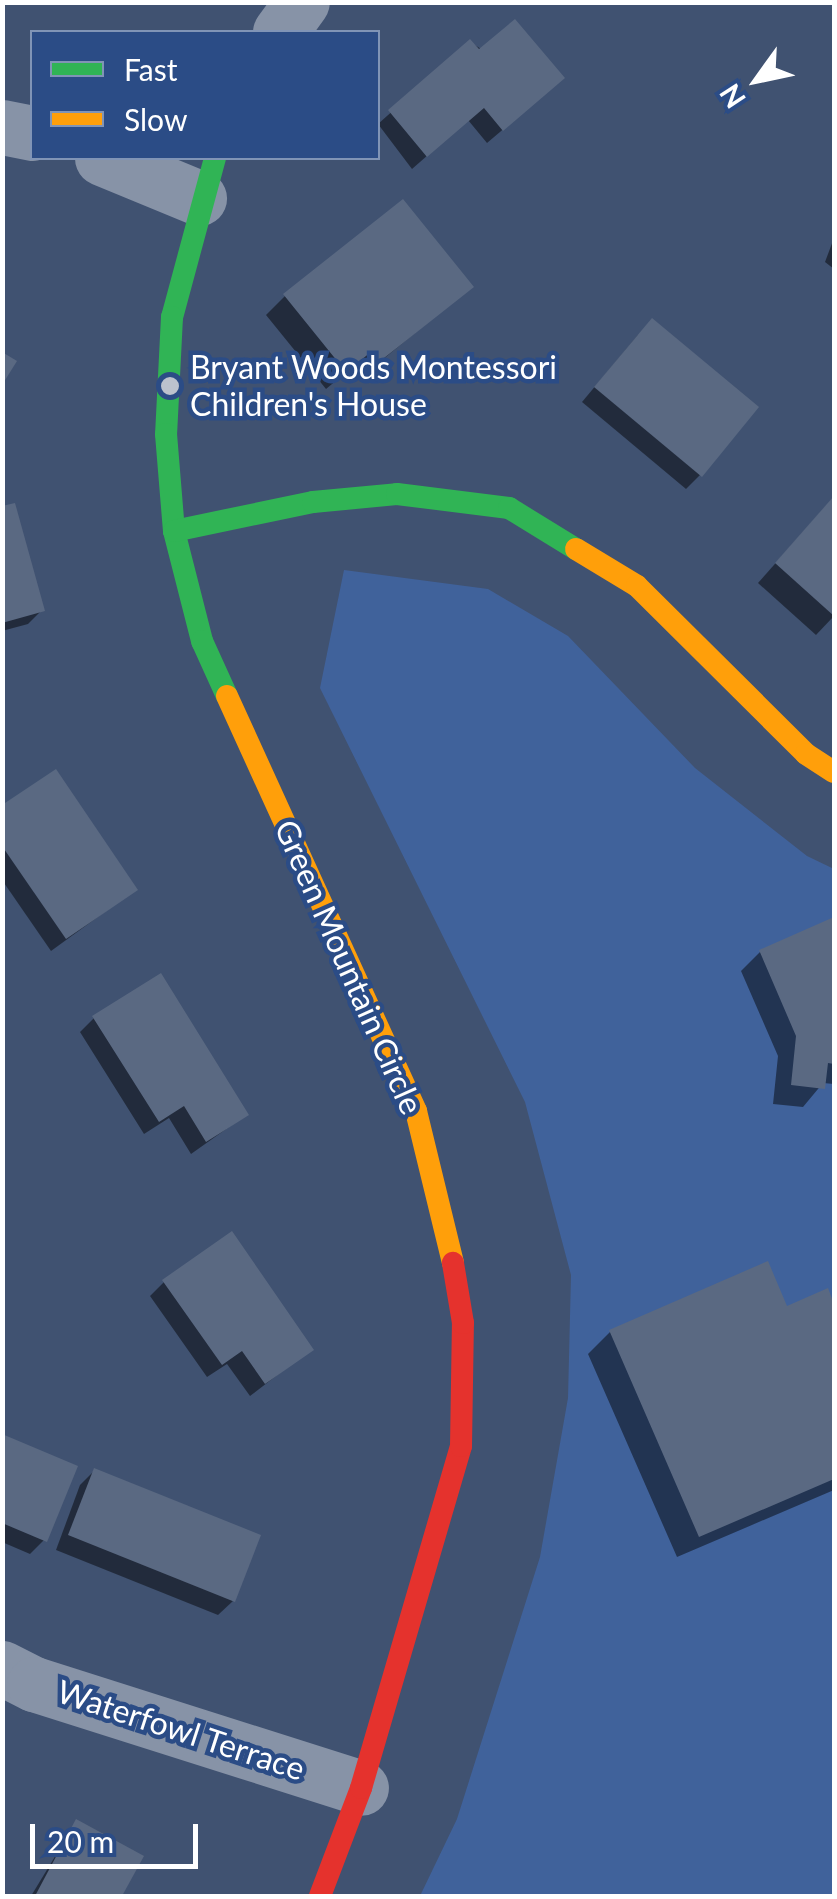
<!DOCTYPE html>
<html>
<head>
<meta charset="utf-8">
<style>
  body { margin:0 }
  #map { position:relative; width:837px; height:1899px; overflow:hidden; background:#405271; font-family:Lato,sans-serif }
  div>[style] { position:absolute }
  .green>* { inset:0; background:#40629b }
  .shadow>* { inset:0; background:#0007 }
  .building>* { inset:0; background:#5a6982 }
  .street>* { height:55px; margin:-27.5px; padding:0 27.5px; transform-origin:27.5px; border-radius:27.5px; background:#8793a7 }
  .fast>* { height:22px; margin:-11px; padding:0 11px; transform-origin:11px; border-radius:11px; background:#30b455 }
  .slow>* { height:22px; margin:-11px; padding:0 11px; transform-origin:11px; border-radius:11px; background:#ff9f0a }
  .jam>* { height:22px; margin:-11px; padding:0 11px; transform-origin:11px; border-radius:11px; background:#e5322d }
  .dots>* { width:28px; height:28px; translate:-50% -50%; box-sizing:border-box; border:5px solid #2b4c86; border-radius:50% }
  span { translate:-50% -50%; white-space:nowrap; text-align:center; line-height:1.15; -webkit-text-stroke:9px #2b4c86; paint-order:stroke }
  .poi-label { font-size:32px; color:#fff }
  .left { translate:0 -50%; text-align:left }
  .street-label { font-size:32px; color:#fff }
  .frame { position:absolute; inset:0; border:5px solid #fff; pointer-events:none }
  .legend { position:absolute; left:30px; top:30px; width:350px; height:130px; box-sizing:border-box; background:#2b4c86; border:2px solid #8094b6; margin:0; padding:12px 18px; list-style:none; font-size:30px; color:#fff }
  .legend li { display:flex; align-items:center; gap:20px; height:50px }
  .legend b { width:50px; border:2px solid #8094b6 }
  .north { position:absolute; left:707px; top:30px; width:100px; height:100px; -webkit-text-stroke:8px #2b4c86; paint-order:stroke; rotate:237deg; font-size:28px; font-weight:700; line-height:40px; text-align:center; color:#fff }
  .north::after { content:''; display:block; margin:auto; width:35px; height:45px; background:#fff; clip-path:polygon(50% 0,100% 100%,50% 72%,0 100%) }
  .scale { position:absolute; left:30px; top:1824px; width:168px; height:45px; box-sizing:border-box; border:5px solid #fff; border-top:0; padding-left:12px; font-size:30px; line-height:35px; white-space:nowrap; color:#fff; -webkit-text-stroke:8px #2b4c86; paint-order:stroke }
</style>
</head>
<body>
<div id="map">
  <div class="green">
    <i style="clip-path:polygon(344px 570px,488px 589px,568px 636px,695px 768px,807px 856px,834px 869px,834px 1896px,420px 1896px,457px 1819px,540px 1557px,568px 1398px,571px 1275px,525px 1102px,320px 688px)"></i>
  </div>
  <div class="shadow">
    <i style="clip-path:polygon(470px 42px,548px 91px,487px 143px,468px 120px,412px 169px,378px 124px)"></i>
    <i style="clip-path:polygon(834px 238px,834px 269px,825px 262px)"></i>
    <i style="clip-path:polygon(471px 287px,359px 379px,350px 369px,326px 389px,266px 315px,285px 296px)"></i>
    <i style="clip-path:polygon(638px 335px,700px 475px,686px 489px,582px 402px)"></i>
    <i style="clip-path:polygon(834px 497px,834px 616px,816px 635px,758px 583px)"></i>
    <i style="clip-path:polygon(2px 509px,42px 610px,28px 624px,2px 631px)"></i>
    <i style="clip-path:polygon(2px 808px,135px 890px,51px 951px,2px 880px)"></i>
    <i style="clip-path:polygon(834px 920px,834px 1084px,823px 1083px,803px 1107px,773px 1104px,778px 1056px,741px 971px,760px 952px)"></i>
    <i style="clip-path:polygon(94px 1018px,246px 1115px,191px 1154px,169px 1118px,144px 1134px,80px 1032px)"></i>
    <i style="clip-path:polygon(164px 1282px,311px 1349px,250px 1396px,227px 1364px,207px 1377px,150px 1296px)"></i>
    <i style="clip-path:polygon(826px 1291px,834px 1310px,834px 1490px,677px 1557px,588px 1354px,610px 1332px,786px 1309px)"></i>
    <i style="clip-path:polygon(2px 1437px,44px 1540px,30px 1554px,2px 1542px)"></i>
    <i style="clip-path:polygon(94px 1471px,233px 1601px,218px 1615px,56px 1550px,80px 1485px)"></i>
    <i style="clip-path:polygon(76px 1822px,140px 1857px,120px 1896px,31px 1896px)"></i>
  </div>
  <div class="building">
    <i style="clip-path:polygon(515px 19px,565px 78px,503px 131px,484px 108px,427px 157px,388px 110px,470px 39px,479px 49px)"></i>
    <i style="clip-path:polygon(403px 199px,474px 287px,379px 362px,371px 352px,346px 372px,283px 294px)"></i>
    <i style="clip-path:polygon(652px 318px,759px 407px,702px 477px,594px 387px)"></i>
    <i style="clip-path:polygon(2px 352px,17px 361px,2px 385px)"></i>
    <i style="clip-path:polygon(834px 496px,834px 616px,775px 563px)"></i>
    <i style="clip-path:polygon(15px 503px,45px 611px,2px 623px,2px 506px)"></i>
    <i style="clip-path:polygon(56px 769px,138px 890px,66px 939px,2px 846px,2px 805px)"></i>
    <i style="clip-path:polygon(834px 917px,834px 1064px,828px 1063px,825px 1089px,791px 1085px,796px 1036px,759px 950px)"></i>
    <i style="clip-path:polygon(161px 973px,249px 1115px,206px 1142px,184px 1106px,159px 1122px,92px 1016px)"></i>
    <i style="clip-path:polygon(232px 1231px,314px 1350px,265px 1384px,242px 1351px,222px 1365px,162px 1280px)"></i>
    <i style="clip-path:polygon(768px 1261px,787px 1306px,828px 1288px,834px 1304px,834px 1479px,699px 1537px,609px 1330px)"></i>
    <i style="clip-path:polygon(2px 1434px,78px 1466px,47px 1542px,2px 1523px)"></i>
    <i style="clip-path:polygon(94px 1468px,261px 1535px,235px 1602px,68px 1535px)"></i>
    <i style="clip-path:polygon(76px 1819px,144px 1856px,122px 1896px,35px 1896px)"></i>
  </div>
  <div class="street">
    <i style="left:280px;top:32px;width:37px;rotate:-54deg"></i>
    <i style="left:2px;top:127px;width:31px;rotate:11deg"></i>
    <i style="left:102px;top:158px;width:105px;rotate:22.4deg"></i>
    <i style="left:2px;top:1668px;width:36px;rotate:27deg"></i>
    <i style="left:34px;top:1684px;width:343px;rotate:17.6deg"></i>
  </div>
  <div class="fast">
    <i style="left:215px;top:158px;width:165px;rotate:105.1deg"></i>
    <i style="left:172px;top:317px;width:117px;rotate:92.9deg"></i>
    <i style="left:166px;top:434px;width:97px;rotate:85.3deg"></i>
    <i style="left:174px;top:531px;width:114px;rotate:75.7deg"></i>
    <i style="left:202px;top:641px;width:60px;rotate:65.6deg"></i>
    <i style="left:174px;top:531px;width:142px;rotate:-11.8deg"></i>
    <i style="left:313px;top:502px;width:84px;rotate:-5.4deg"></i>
    <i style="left:397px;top:494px;width:113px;rotate:7.1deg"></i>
    <i style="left:509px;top:508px;width:79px;rotate:31.5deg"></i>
  </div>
  <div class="slow">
    <i style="left:576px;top:549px;width:71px;rotate:31.2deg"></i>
    <i style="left:637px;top:586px;width:238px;rotate:44.8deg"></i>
    <i style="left:806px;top:754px;width:33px;rotate:33deg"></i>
    <i style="left:227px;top:696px;width:456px;rotate:65.5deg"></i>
    <i style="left:416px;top:1111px;width:156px;rotate:76.3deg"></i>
  </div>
  <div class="jam">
    <i style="left:320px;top:1896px;width:116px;rotate:-69.2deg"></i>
    <i style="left:361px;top:1788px;width:356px;rotate:-73.7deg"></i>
    <i style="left:461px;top:1446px;width:123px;rotate:-89.1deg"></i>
    <i style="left:463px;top:1323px;width:61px;rotate:-99.5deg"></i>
  </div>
  <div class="dots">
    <i style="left:170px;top:386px;background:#bcc2cd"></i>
  </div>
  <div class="poi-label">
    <span class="left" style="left:190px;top:386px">Bryant Woods Montessori<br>Children's House</span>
  </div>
  <div class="street-label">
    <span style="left:349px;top:967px;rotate:66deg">Green Mountain Circle</span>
    <span style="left:181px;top:1730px;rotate:18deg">Waterfowl Terrace</span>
  </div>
  <div class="frame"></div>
  <ul class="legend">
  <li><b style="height:12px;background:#30b455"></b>Fast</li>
  <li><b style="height:12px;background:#ff9f0a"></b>Slow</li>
  </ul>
  <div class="north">N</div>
  <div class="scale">20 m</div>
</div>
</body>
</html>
